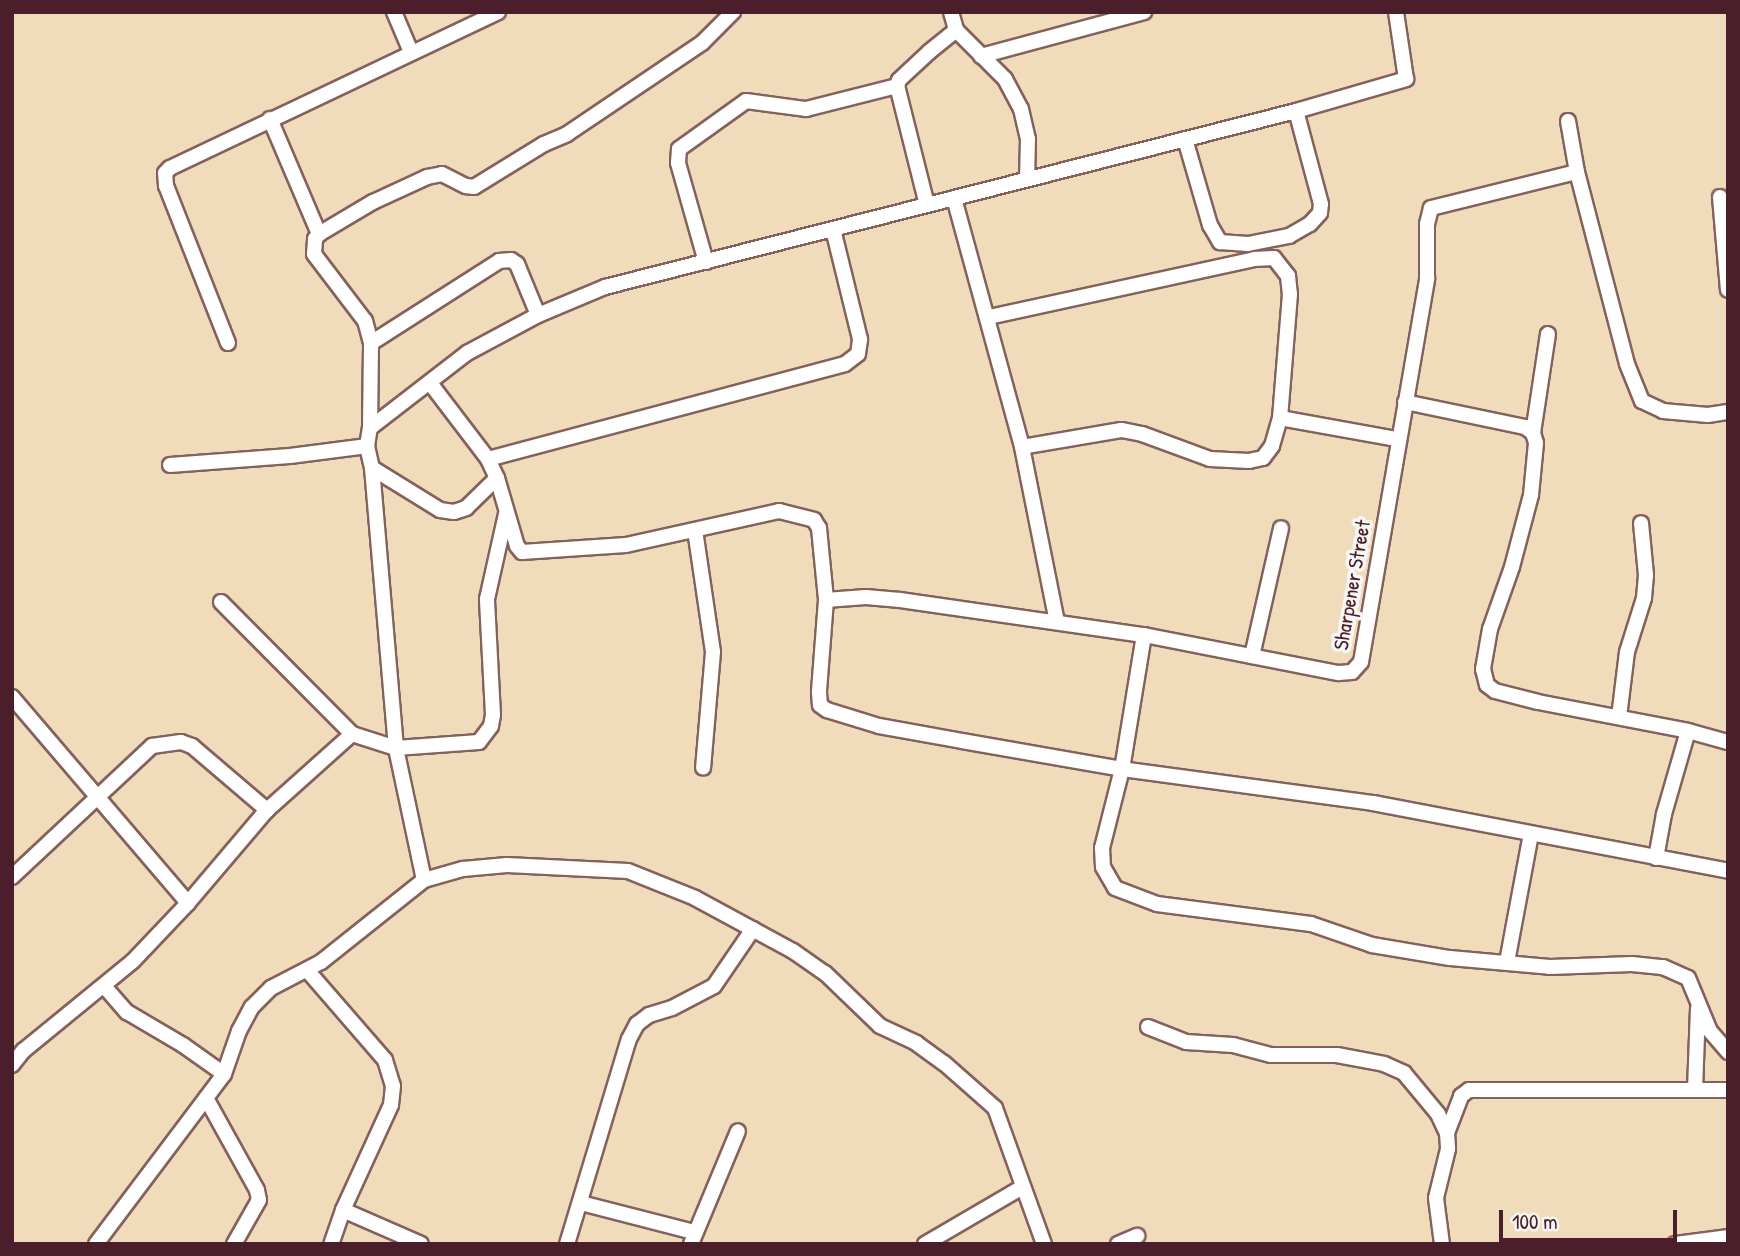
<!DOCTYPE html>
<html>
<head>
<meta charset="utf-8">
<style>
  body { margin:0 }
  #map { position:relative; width:1740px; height:1256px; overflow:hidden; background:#f0dcbb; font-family:"Patrick Hand",sans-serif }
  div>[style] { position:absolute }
  .roads { filter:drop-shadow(2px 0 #84615d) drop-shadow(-2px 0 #84615d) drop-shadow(0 2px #84615d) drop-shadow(0 -2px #84615d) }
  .minor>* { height:14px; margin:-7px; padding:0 7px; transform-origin:7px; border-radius:7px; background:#fff }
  span { translate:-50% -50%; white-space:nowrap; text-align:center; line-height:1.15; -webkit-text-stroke:7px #f6f6f2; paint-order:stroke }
  .street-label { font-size:21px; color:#4a1f2b }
  .frame { position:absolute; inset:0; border:14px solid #4a1f2b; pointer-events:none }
  .scale { position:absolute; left:1499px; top:1210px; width:178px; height:32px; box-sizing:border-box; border:4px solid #4a1f2b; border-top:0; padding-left:9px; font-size:21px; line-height:24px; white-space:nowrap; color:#4a1f2b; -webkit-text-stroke:5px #f6f6f2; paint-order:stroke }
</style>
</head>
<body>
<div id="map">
  <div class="roads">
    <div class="minor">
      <i style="left:394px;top:12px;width:43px;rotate:67deg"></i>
      <i style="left:951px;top:12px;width:19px;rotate:74deg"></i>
      <i style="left:956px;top:30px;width:69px;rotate:45deg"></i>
      <i style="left:1005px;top:79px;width:34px;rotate:62deg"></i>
      <i style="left:1021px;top:109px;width:31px;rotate:77deg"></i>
      <i style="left:1028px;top:139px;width:40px;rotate:91.4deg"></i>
      <i style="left:981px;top:56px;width:169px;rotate:-15.1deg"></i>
      <i style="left:270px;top:119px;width:125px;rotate:66.9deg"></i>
      <i style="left:1568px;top:121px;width:52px;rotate:80deg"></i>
      <i style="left:1577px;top:172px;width:198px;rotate:75.4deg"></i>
      <i style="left:1627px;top:364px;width:40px;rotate:68deg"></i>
      <i style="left:1642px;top:401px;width:23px;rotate:25deg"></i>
      <i style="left:1663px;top:411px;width:45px;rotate:5.1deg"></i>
      <i style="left:1708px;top:415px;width:20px;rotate:-9deg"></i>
      <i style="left:1185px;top:139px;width:90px;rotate:73.8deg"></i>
      <i style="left:1210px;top:225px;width:20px;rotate:60deg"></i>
      <i style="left:1220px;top:242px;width:28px;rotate:4deg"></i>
      <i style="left:1248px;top:244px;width:42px;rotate:-11deg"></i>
      <i style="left:1289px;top:236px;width:24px;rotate:-30deg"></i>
      <i style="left:1310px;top:224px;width:15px;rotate:-48deg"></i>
      <i style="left:1320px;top:213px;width:9px;rotate:-84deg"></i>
      <i style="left:1321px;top:204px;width:96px;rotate:-105deg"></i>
      <i style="left:1720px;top:197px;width:93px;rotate:85.1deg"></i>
      <i style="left:954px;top:198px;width:258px;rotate:74.7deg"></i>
      <i style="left:1022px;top:447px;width:178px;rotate:78.7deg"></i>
      <i style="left:927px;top:205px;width:123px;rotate:-104.1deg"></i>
      <i style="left:897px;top:86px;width:6px;rotate:-72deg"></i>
      <i style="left:899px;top:80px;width:41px;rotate:-43deg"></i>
      <i style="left:929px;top:52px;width:35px;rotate:-39deg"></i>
      <i style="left:706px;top:262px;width:103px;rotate:-105.8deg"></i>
      <i style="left:678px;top:163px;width:14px;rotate:-86deg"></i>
      <i style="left:679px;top:149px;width:82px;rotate:-35.6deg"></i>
      <i style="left:746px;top:101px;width:61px;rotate:7.6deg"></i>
      <i style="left:806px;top:109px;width:94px;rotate:-14.2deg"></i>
      <i style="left:989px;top:317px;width:271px;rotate:-12.3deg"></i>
      <i style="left:1254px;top:259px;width:20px;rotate:-3deg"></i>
      <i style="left:1274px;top:258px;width:23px;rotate:52deg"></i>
      <i style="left:1288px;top:276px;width:18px;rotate:84deg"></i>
      <i style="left:1290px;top:294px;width:124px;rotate:94.6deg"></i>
      <i style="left:1280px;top:418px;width:29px;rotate:106deg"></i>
      <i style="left:1272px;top:446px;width:15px;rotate:127deg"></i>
      <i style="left:1263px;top:458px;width:14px;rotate:168deg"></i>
      <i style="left:1249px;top:461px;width:39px;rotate:-177deg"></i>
      <i style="left:1210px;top:459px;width:72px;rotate:-159.8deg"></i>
      <i style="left:1142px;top:434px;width:21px;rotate:-169deg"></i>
      <i style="left:1121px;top:430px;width:100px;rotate:170.3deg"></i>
      <i style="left:228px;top:343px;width:169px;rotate:-111.5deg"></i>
      <i style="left:166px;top:186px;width:13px;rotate:-94deg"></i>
      <i style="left:165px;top:173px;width:7px;rotate:-45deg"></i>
      <i style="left:170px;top:168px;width:363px;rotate:-25.4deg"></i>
      <i style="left:371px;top:343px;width:152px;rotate:-32.6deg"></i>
      <i style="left:499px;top:261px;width:12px;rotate:-5deg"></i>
      <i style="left:511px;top:260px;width:7px;rotate:34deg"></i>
      <i style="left:517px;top:264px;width:55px;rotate:67.6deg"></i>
      <i style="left:430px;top:383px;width:96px;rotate:52.7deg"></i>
      <i style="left:488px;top:459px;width:21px;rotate:65deg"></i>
      <i style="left:497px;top:478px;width:71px;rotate:73.6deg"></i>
      <i style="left:517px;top:546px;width:8px;rotate:50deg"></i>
      <i style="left:522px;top:552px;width:104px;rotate:-3.9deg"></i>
      <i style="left:626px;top:545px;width:157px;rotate:-12.5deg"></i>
      <i style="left:779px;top:511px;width:36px;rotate:14deg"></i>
      <i style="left:814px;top:520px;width:9px;rotate:58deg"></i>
      <i style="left:819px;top:528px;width:72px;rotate:84.4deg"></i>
      <i style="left:826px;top:600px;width:92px;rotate:94.4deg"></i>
      <i style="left:819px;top:692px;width:13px;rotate:86deg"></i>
      <i style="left:820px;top:705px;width:9px;rotate:36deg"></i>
      <i style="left:827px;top:710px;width:54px;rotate:17.1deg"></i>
      <i style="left:879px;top:726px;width:84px;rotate:10.2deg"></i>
      <i style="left:962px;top:741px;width:162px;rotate:9.9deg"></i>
      <i style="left:1122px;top:769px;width:253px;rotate:7.7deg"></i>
      <i style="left:1373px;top:803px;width:361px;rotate:10.8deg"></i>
      <i style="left:1405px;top:402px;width:123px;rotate:11.8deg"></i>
      <i style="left:1525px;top:427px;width:10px;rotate:37deg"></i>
      <i style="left:1533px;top:433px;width:10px;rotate:73deg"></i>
      <i style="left:1536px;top:443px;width:52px;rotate:95.5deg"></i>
      <i style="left:1531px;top:495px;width:74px;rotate:104.8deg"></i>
      <i style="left:1512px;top:567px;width:66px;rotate:109.5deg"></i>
      <i style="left:1490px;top:629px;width:41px;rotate:99.9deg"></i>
      <i style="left:1483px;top:669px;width:16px;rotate:76deg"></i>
      <i style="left:1487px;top:685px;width:10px;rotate:37deg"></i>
      <i style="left:1495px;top:691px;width:44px;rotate:14.3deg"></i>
      <i style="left:1538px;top:702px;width:153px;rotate:10.9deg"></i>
      <i style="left:1688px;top:731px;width:41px;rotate:15.4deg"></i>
      <i style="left:1280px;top:418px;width:119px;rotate:10.2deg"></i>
      <i style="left:370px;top:428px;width:85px;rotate:-89.3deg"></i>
      <i style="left:371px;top:343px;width:23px;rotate:-105deg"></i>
      <i style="left:365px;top:321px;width:84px;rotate:-127.3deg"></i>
      <i style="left:314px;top:254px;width:15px;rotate:-86deg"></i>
      <i style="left:315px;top:239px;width:6px;rotate:-51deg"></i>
      <i style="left:319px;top:234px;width:63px;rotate:-30.7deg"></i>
      <i style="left:373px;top:202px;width:60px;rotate:-24.8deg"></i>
      <i style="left:427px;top:177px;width:15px;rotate:-11deg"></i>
      <i style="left:442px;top:174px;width:27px;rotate:27deg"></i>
      <i style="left:466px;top:186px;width:8px;rotate:7deg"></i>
      <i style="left:474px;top:187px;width:82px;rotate:-31.6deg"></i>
      <i style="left:544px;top:144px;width:25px;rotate:-23deg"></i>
      <i style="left:567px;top:134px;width:163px;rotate:-34deg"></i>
      <i style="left:702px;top:43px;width:44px;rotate:-45deg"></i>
      <i style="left:1533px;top:433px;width:100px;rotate:-81.4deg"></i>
      <i style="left:488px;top:459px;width:369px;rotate:-14.9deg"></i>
      <i style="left:845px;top:364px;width:16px;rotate:-38deg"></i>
      <i style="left:858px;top:354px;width:15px;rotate:-82deg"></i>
      <i style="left:860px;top:339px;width:113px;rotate:-103.8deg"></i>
      <i style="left:170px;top:465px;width:120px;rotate:-4.3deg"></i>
      <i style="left:290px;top:456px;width:78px;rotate:-7.4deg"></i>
      <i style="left:372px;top:468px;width:80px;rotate:31.7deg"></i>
      <i style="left:440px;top:510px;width:14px;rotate:8deg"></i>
      <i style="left:454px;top:512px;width:13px;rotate:-18deg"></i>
      <i style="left:466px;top:508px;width:43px;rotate:-44.1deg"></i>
      <i style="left:695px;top:530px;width:123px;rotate:81.6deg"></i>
      <i style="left:713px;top:652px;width:116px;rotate:94.9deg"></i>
      <i style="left:826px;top:600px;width:40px;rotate:-4.3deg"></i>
      <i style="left:866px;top:597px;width:34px;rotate:5deg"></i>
      <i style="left:900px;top:600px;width:246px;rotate:8.2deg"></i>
      <i style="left:1144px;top:635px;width:198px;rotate:11.1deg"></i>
      <i style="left:1338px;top:673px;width:14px;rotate:-4deg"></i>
      <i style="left:1352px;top:672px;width:13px;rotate:-48deg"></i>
      <i style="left:1361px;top:662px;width:390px;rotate:-80.2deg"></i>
      <i style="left:1427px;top:278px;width:54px;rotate:-90deg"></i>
      <i style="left:1427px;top:224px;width:16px;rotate:-76deg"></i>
      <i style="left:1431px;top:208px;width:150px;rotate:-13.9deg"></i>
      <i style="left:221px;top:602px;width:186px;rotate:45.2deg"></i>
      <i style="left:352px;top:734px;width:46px;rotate:17.7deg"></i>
      <i style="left:396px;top:748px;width:83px;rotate:-4.1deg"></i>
      <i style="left:479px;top:742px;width:20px;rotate:-53deg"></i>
      <i style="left:491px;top:726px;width:11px;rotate:-80deg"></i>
      <i style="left:493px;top:715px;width:116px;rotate:-93deg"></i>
      <i style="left:487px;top:599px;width:87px;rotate:-77.4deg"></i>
      <i style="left:1144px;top:635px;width:136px;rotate:99.3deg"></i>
      <i style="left:1122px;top:769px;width:81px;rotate:104.2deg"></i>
      <i style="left:1102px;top:848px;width:19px;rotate:87deg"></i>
      <i style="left:1103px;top:867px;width:24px;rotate:60deg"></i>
      <i style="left:1115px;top:888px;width:45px;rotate:20.9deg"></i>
      <i style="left:1157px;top:904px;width:155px;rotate:7.4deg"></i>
      <i style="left:1311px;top:924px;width:65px;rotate:19deg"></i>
      <i style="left:1372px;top:945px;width:79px;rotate:9.5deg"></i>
      <i style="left:1450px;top:958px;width:100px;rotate:5.1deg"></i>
      <i style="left:1550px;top:967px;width:82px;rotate:-2.1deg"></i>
      <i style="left:1632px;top:964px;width:31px;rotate:6deg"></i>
      <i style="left:1663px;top:967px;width:27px;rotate:24deg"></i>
      <i style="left:1688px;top:978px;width:57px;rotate:67.5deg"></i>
      <i style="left:1710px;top:1031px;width:28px;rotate:49deg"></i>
      <i style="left:1252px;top:656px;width:131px;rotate:-77.2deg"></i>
      <i style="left:12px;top:697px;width:271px;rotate:49.5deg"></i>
      <i style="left:1619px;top:717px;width:65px;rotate:-83deg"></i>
      <i style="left:1627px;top:652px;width:57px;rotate:-72.5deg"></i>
      <i style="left:1644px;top:598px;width:23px;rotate:-85deg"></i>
      <i style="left:1646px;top:575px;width:52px;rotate:-95.5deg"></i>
      <i style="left:1656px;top:858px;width:45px;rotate:-79.7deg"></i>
      <i style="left:1664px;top:814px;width:86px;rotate:-73.9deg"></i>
      <i style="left:12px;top:877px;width:192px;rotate:-43.1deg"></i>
      <i style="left:152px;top:746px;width:29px;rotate:-8deg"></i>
      <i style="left:181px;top:742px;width:12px;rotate:20deg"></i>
      <i style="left:192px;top:746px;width:99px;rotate:40.5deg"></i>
      <i style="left:424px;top:880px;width:135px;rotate:-102deg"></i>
      <i style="left:396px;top:748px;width:281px;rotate:-94.9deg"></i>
      <i style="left:372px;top:468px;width:23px;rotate:-103deg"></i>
      <i style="left:367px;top:446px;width:18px;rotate:-81deg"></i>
      <i style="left:370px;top:428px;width:123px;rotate:-37.7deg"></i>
      <i style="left:467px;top:353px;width:81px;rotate:-28.2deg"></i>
      <i style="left:538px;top:315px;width:73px;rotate:-22.7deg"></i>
      <i style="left:605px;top:287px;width:713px;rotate:-14.29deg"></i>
      <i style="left:1296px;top:111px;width:115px;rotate:-16.2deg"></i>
      <i style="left:1406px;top:79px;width:68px;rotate:-98.5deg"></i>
      <i style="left:1507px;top:962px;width:130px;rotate:-79.4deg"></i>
      <i style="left:307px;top:970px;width:119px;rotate:49.1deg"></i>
      <i style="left:385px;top:1060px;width:27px;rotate:73deg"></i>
      <i style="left:393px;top:1086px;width:19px;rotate:96deg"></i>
      <i style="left:391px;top:1105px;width:115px;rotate:114.6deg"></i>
      <i style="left:343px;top:1210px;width:36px;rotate:109deg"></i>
      <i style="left:104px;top:986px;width:35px;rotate:49deg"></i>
      <i style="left:127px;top:1012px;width:65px;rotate:30.5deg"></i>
      <i style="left:183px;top:1045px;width:50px;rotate:35.3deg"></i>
      <i style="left:1148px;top:1027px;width:41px;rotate:21.5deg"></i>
      <i style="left:1186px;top:1042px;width:47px;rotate:3.7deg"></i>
      <i style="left:1233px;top:1045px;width:39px;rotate:15deg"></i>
      <i style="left:1271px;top:1055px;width:66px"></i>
      <i style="left:1337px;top:1055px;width:48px;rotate:10.8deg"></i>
      <i style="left:1384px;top:1064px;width:22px;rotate:24deg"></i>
      <i style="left:1404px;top:1073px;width:53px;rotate:50.3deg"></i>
      <i style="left:1438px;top:1114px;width:21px;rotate:65deg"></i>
      <i style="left:1447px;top:1133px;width:16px;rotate:86deg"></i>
      <i style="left:1448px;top:1149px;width:50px;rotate:103.8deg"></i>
      <i style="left:1436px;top:1198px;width:46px;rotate:82.6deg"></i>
      <i style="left:12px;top:1065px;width:18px;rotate:-52deg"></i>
      <i style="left:23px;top:1051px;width:142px;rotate:-39.3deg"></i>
      <i style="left:133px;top:961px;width:80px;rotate:-46.5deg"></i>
      <i style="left:188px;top:903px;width:122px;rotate:-49.7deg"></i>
      <i style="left:267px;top:810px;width:114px;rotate:-41.8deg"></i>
      <i style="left:1695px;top:1090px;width:82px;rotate:-87.9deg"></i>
      <i style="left:206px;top:1098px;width:105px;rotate:61deg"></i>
      <i style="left:257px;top:1190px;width:10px;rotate:79deg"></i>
      <i style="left:259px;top:1200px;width:51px;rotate:119.6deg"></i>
      <i style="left:1447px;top:1133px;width:40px;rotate:-69deg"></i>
      <i style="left:1461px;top:1096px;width:10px;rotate:-37deg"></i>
      <i style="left:1469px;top:1090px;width:259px"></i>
      <i style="left:581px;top:1203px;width:117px;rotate:14.4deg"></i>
      <i style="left:343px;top:1210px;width:85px;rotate:23.6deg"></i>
      <i style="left:96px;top:1244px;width:213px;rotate:-53deg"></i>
      <i style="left:224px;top:1074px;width:46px;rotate:-70.8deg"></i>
      <i style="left:239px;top:1031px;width:27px;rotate:-62deg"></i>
      <i style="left:252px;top:1007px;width:27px;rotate:-45deg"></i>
      <i style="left:271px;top:988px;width:56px;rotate:-27.5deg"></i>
      <i style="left:321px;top:962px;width:132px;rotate:-38.5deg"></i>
      <i style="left:424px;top:880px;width:41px;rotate:-15.8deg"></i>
      <i style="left:463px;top:869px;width:44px;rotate:-5.2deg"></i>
      <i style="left:507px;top:865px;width:121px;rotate:2.8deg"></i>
      <i style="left:628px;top:871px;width:72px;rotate:21.9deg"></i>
      <i style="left:695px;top:898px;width:111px;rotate:28.4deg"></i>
      <i style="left:793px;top:951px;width:39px;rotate:35deg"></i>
      <i style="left:825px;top:973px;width:76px;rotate:43.9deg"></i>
      <i style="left:880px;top:1026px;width:40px;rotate:25deg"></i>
      <i style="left:916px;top:1043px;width:34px;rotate:36deg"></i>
      <i style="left:944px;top:1063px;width:68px;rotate:41.4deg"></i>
      <i style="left:995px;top:1108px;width:145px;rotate:70.2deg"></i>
      <i style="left:567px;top:1244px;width:214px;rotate:-73.2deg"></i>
      <i style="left:629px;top:1039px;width:17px;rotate:-62deg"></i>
      <i style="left:637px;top:1024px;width:15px;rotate:-37deg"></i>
      <i style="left:649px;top:1015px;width:24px;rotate:-17deg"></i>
      <i style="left:672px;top:1008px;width:47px;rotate:-27.6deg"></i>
      <i style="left:714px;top:986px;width:69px;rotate:-55.6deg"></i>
      <i style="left:691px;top:1244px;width:122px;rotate:-67.4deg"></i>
      <i style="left:925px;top:1244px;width:111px;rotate:-30.3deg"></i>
      <i style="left:1118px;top:1244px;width:21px;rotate:-23deg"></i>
      <i style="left:1675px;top:1244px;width:53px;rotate:-7.5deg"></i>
    </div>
  </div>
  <div class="street-label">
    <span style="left:1352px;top:585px;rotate:-80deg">Sharpener Street</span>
  </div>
  <div class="frame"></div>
  <div class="scale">100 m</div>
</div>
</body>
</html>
